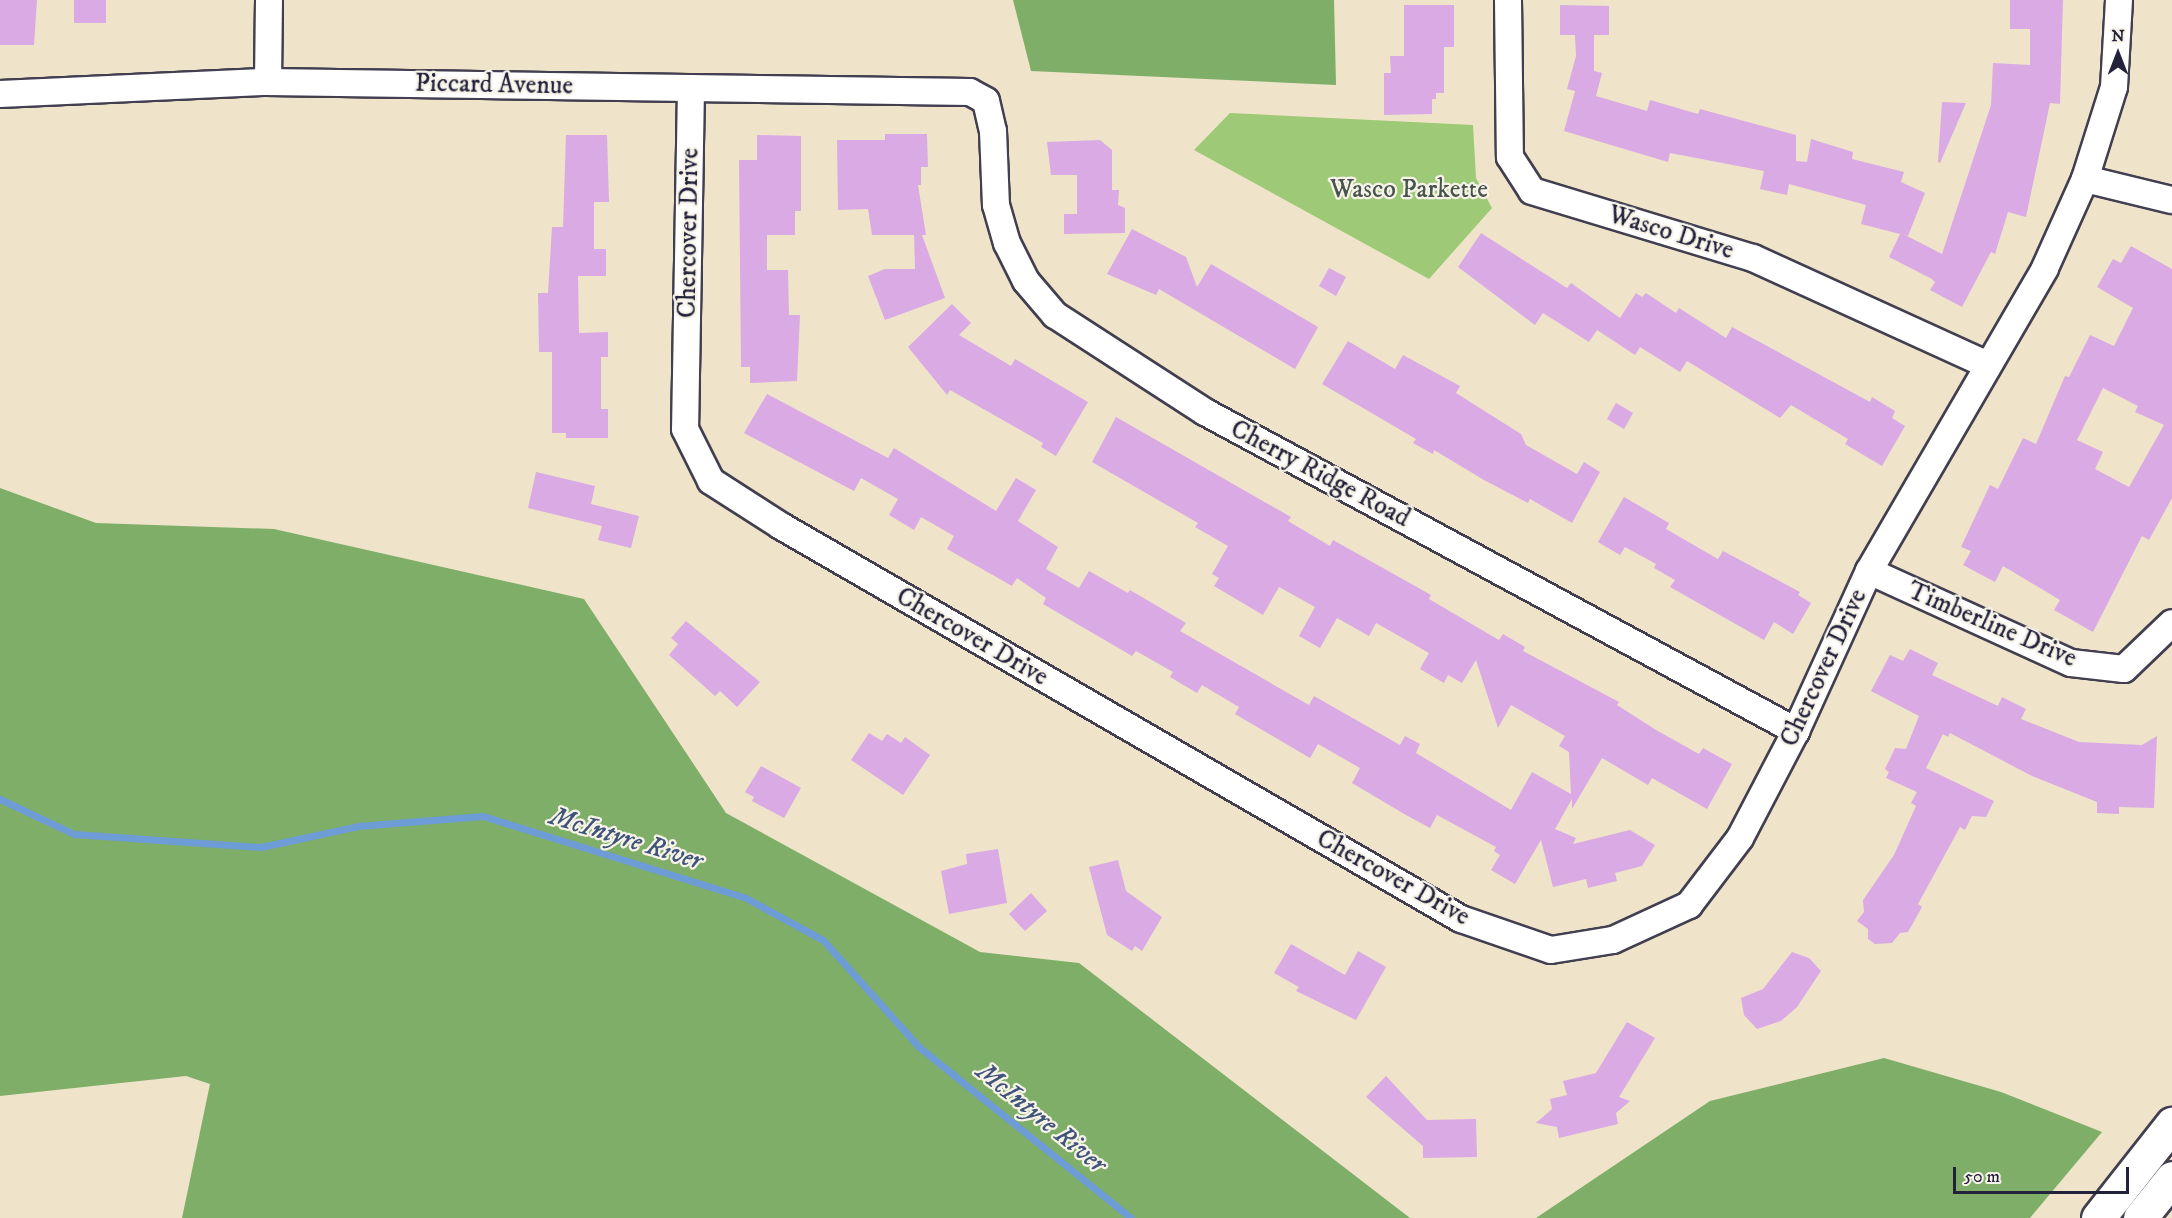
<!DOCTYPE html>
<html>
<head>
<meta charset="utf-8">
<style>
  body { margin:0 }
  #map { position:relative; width:2172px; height:1218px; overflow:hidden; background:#efe4c9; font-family:"IM FELL DW Pica",serif }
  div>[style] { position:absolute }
  .green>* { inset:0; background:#9eca77 }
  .forest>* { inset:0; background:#7eae68 }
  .stream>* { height:7px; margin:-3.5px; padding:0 3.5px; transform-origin:3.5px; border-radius:3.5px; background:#6e9cd6 }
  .building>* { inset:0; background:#d9aae4 }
  .roads { filter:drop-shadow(2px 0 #413f50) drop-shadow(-2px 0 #413f50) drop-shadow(0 2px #413f50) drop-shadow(0 -2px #413f50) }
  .street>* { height:26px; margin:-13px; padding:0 13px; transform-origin:13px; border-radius:13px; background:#fff }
  .highway>* { height:33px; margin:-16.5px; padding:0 16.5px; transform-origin:16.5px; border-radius:16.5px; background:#fff }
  span { translate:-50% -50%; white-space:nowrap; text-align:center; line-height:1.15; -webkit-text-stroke:4.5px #f7f3e8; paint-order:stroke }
  .street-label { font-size:26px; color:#22223b }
  .park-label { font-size:26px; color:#47544d }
  .water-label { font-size:27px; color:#405379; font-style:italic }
  .north { position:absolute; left:2088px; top:24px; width:60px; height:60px; -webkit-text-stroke:4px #f7f3e8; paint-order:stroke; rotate:0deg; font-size:16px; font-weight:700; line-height:24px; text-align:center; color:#22223b }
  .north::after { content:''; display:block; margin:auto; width:21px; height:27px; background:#22223b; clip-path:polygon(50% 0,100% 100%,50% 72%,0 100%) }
  .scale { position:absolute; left:1953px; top:1167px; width:176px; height:27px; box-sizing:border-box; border:3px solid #22223b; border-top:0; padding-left:8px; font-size:18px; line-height:21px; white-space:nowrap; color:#22223b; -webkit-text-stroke:4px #f7f3e8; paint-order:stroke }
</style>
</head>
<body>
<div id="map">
  <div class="green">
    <i style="clip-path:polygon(1230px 113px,1473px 125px,1476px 178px,1492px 208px,1429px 279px,1194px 150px)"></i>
  </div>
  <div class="forest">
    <i style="clip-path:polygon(1013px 0,1334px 0,1336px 85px,1031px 71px)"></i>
    <i style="clip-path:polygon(0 488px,96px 523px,274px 529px,584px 599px,726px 813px,980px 952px,1079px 963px,1410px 1218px,182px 1218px,210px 1084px,186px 1076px,0 1096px)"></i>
    <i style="clip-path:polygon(1884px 1058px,2001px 1092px,2102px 1132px,2030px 1218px,1536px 1218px,1710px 1101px)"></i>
  </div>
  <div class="stream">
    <i style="left:0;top:799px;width:82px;rotate:25.3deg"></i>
    <i style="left:74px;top:834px;width:187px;rotate:4deg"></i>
    <i style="left:261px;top:847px;width:99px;rotate:-12.2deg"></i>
    <i style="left:358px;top:826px;width:125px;rotate:-4.6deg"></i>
    <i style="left:483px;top:816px;width:275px;rotate:17.3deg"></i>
    <i style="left:746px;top:898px;width:88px;rotate:28.6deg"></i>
    <i style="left:823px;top:940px;width:144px;rotate:48.1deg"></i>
    <i style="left:919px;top:1047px;width:272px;rotate:38.9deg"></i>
  </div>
  <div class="building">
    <i style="clip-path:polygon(0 0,37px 0,34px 45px,0 45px)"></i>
    <i style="clip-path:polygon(74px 0,106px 0,106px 23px,74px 23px)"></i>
    <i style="clip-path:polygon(2010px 0,2063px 0,2060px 104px,2050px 103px,2026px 217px,2008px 212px,1995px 254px,1991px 252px,1962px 307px,1930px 290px,1935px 282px,1932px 279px,1889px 257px,1900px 234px,1861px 224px,1866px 205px,1789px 184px,1787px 195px,1760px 189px,1764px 171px,1670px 153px,1668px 162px,1564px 131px,1575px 91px,1567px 89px,1576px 56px,1575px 35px,1560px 35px,1560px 5px,1609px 6px,1609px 35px,1594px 35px,1594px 71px,1602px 73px,1596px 96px,1647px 111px,1650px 100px,1698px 114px,1700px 109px,1796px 135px,1796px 161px,1807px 162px,1811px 139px,1853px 152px,1852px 159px,1904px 172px,1901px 182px,1925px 193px,1908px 236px,1903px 234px,1942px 254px,1991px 105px,1993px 63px,2030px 65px,2030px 29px,2010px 29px)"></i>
    <i style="clip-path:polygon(1404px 5px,1454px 5px,1454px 47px,1444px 47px,1444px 93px,1436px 93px,1436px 99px,1432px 99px,1432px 114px,1384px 115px,1384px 73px,1391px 73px,1390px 56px,1404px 56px)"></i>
    <i style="clip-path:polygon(1942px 102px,1966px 103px,1940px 163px,1938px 162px)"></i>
    <i style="clip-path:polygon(885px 134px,927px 134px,928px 167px,921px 167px,921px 185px,918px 185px,926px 235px,922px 235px,945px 298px,885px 320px,868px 276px,885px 269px,915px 269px,914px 235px,872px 235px,868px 209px,838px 210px,837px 140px,885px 140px)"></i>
    <i style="clip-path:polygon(566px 135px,607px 135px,609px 202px,594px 202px,594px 249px,606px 249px,606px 276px,578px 276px,579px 333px,608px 332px,608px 357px,601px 357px,601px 409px,608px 409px,608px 438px,566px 438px,566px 433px,552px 433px,552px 352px,539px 352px,538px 293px,548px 293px,552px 227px,563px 227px)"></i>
    <i style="clip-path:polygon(757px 135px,801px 136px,801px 211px,795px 211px,795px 235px,767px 235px,767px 270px,788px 270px,789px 315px,800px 315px,797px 381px,750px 383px,750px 367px,741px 367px,739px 160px,757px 160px)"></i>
    <i style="clip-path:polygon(1100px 140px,1112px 150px,1112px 190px,1119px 190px,1118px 205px,1125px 208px,1125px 233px,1064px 234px,1064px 214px,1077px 214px,1077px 175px,1051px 175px,1047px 142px)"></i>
    <i style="clip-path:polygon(1132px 229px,1186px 257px,1197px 287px,1211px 264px,1318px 327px,1295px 369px,1159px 289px,1156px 295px,1107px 274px)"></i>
    <i style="clip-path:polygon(1481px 233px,1567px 288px,1571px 283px,1620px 318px,1636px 293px,1642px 297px,1646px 293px,1676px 313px,1679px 308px,1726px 338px,1732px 327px,1870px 402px,1872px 397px,1895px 411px,1892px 418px,1905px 426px,1882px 466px,1845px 444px,1848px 439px,1791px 405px,1780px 418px,1687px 361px,1680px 372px,1640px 347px,1635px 355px,1597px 330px,1589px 342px,1543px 313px,1535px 325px,1458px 267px)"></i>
    <i style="clip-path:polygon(evenodd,2131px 246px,2172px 269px,2172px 498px,2149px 540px,2142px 536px,2093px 632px,2054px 610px,2060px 600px,2003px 566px,1995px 582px,1963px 565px,1971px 551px,1961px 547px,1990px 485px,1998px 489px,2023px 438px,2036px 444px,2065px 376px,2069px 377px,2090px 335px,2114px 346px,2133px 308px,2097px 287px,2113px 259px,2121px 263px,2131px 246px,2103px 388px,2138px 406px,2135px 412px,2164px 425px,2129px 487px,2095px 469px,2103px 452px,2077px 440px,2103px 388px)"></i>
    <i style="clip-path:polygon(1329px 268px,1346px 277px,1336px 296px,1319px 286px)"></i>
    <i style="clip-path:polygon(952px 304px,971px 323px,959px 335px,1011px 366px,1015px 359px,1088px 402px,1056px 456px,1041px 447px,1043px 443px,950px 390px,947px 395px,908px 347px)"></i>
    <i style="clip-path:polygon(1348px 341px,1395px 369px,1403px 355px,1460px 386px,1456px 393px,1521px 434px,1526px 445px,1577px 474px,1584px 462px,1600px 472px,1572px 523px,1530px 499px,1528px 503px,1484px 480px,1434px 450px,1433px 454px,1413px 443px,1416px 439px,1322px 384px)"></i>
    <i style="clip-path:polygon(767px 394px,888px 458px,894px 448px,996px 511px,1016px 478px,1036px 490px,1018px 521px,1058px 547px,1046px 569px,1079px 588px,1089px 571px,1128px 593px,1130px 590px,1186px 623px,1180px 631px,1309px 705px,1314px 696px,1400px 745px,1405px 736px,1420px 744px,1416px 753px,1511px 810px,1532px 772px,1571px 794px,1569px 752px,1559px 746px,1565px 736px,1511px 705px,1498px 728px,1476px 660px,1462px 683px,1448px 675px,1444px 683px,1420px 669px,1429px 653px,1376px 623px,1369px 636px,1337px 618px,1320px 648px,1299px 636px,1315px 607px,1279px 587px,1263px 615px,1214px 586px,1219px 578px,1212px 574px,1228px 546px,1195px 527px,1198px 523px,1092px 462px,1116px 417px,1291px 517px,1288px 521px,1330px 546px,1333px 540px,1431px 595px,1429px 599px,1499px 640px,1503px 634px,1525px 647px,1523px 651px,1619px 702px,1617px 705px,1656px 730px,1699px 754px,1703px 748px,1732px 764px,1707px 809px,1652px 778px,1648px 785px,1602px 758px,1572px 809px,1572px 799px,1555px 829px,1576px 838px,1573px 844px,1630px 830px,1655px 845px,1642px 866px,1615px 873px,1617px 881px,1588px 888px,1586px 879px,1553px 887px,1541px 840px,1515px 884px,1491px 870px,1500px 855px,1494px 851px,1496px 847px,1437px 815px,1430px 828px,1406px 815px,1352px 783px,1360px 768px,1318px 744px,1310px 758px,1235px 714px,1239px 707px,1202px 685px,1197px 693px,1170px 677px,1173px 672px,1136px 651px,1132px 656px,1043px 604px,1046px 598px,1017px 578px,1012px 586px,947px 549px,954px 536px,921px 517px,914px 530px,889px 515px,898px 499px,861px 478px,854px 491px,744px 433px)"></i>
    <i style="clip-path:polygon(1616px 403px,1633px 413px,1624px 429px,1607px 419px)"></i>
    <i style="clip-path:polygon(536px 472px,595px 486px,591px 504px,639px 516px,631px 548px,598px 540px,602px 526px,528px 508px)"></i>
    <i style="clip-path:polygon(1624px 497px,1669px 523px,1666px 529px,1718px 559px,1723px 551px,1800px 592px,1798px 595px,1811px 603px,1793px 634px,1774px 622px,1764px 640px,1670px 587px,1675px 580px,1654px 568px,1656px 564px,1625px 547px,1620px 555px,1598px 542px)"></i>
    <i style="clip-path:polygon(686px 621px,760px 682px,737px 707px,720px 691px,715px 696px,669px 655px,678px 644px,671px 638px)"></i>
    <i style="clip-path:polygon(1910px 649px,1938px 663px,1932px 675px,1998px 706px,2002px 697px,2026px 709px,2021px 719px,2079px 742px,2142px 745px,2157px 736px,2154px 808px,2119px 807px,2119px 814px,2097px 813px,2097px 802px,2032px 776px,1950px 733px,1948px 737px,1943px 734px,1926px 768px,1994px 801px,1986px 817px,1972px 816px,1965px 830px,1960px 827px,1918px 904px,1922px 907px,1908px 932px,1900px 933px,1892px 943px,1875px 944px,1868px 939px,1868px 929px,1857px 921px,1864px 912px,1863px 900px,1894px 855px,1916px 806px,1911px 803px,1917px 792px,1886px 778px,1889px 772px,1885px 769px,1895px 748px,1906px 749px,1919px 716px,1871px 691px,1890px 655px,1903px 661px)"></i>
    <i style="clip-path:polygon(869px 733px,882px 741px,887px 734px,901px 743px,905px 737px,930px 755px,903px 795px,851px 760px)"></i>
    <i style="clip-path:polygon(761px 766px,801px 788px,784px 818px,752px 801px,754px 797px,745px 792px)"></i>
    <i style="clip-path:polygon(998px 849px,1007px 903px,949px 914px,941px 871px,967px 864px,966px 854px)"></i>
    <i style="clip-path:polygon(1118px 860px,1126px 891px,1162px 917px,1142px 951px,1135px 946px,1132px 951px,1107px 935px,1089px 867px)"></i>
    <i style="clip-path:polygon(1031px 893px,1047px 911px,1025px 931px,1009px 914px)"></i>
    <i style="clip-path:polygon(1291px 944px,1345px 975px,1358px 951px,1386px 967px,1356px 1020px,1296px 991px,1299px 987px,1274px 973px)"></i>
    <i style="clip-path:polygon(1792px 952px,1809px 958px,1821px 971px,1797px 1007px,1781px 1021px,1757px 1029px,1744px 1015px,1741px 998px,1763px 989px)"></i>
    <i style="clip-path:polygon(1627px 1022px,1655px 1038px,1619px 1097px,1630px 1101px,1616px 1113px,1618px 1124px,1559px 1138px,1557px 1127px,1536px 1123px,1552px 1109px,1550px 1099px,1567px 1095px,1563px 1081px,1596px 1073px)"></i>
    <i style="clip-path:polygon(1386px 1076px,1427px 1120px,1476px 1119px,1477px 1157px,1423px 1158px,1423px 1146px,1366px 1097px)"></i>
  </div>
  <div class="roads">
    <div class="street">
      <i style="left:1508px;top:0;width:157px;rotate:89.3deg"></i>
      <i style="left:1510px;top:157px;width:40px;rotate:57.1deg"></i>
      <i style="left:1532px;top:191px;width:231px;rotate:16.9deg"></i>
      <i style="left:1753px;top:258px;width:258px;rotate:24.5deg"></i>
      <i style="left:268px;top:82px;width:82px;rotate:-89.3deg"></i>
      <i style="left:691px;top:88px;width:341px;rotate:91deg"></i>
      <i style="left:685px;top:429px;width:58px;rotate:63.4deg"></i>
      <i style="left:711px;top:481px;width:83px;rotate:32.7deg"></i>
      <i style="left:781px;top:526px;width:785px;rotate:30.03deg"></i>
      <i style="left:1461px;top:919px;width:95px;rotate:19deg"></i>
      <i style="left:1551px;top:950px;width:63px;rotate:-9.2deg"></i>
      <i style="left:1613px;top:940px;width:84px;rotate:-24.7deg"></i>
      <i style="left:1689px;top:905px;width:84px;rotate:-52.7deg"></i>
      <i style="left:1740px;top:838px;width:121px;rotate:-62.4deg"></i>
      <i style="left:1796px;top:731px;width:176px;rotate:-65.5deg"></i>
      <i style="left:1869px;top:571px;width:350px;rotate:-59.8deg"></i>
      <i style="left:2045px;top:268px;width:98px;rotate:-65.8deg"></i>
      <i style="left:2085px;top:179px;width:96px;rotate:-72.5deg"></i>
      <i style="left:2114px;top:87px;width:87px;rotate:-86.7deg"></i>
      <i style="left:0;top:94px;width:268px;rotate:-2.6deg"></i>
      <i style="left:268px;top:82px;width:702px;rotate:0.82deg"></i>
      <i style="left:970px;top:92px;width:18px;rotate:29deg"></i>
      <i style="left:986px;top:101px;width:31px;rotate:77deg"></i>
      <i style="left:993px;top:131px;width:74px;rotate:87.7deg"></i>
      <i style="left:996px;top:205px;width:40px;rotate:74deg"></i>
      <i style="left:1007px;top:243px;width:42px;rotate:63.4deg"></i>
      <i style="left:1026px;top:281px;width:45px;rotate:49.5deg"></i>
      <i style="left:1055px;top:315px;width:179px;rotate:32.9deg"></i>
      <i style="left:1205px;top:412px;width:672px;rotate:28.36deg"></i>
      <i style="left:2085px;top:179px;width:89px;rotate:13.6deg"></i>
      <i style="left:1869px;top:571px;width:222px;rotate:24.5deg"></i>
      <i style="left:2071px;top:663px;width:53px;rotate:6.5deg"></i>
      <i style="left:2124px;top:669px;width:66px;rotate:-43.8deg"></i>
    </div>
    <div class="highway">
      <i style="left:2098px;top:1218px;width:120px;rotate:-51.8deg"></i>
      <i style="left:2140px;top:1218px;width:51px;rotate:-51.3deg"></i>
    </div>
  </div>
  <div class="street-label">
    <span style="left:494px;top:85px;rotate:1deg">Piccard Avenue</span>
    <span style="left:689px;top:233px;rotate:-89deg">Chercover Drive</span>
    <span style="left:1671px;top:233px;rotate:17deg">Wasco Drive</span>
    <span style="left:1320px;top:474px;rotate:28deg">Cherry Ridge Road</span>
    <span style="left:1992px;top:625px;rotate:23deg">Timberline Drive</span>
    <span style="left:972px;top:637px;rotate:30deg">Chercover Drive</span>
    <span style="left:1824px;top:668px;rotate:-65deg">Chercover Drive</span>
    <span style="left:1393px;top:878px;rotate:29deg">Chercover Drive</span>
  </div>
  <div class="park-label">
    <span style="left:1409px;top:190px">Wasco Parkette</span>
  </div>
  <div class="water-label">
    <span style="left:626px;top:839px;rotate:17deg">McIntyre River</span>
    <span style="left:1041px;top:1118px;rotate:39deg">McIntyre River</span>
  </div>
  <div class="north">N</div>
  <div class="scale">50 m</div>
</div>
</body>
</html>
